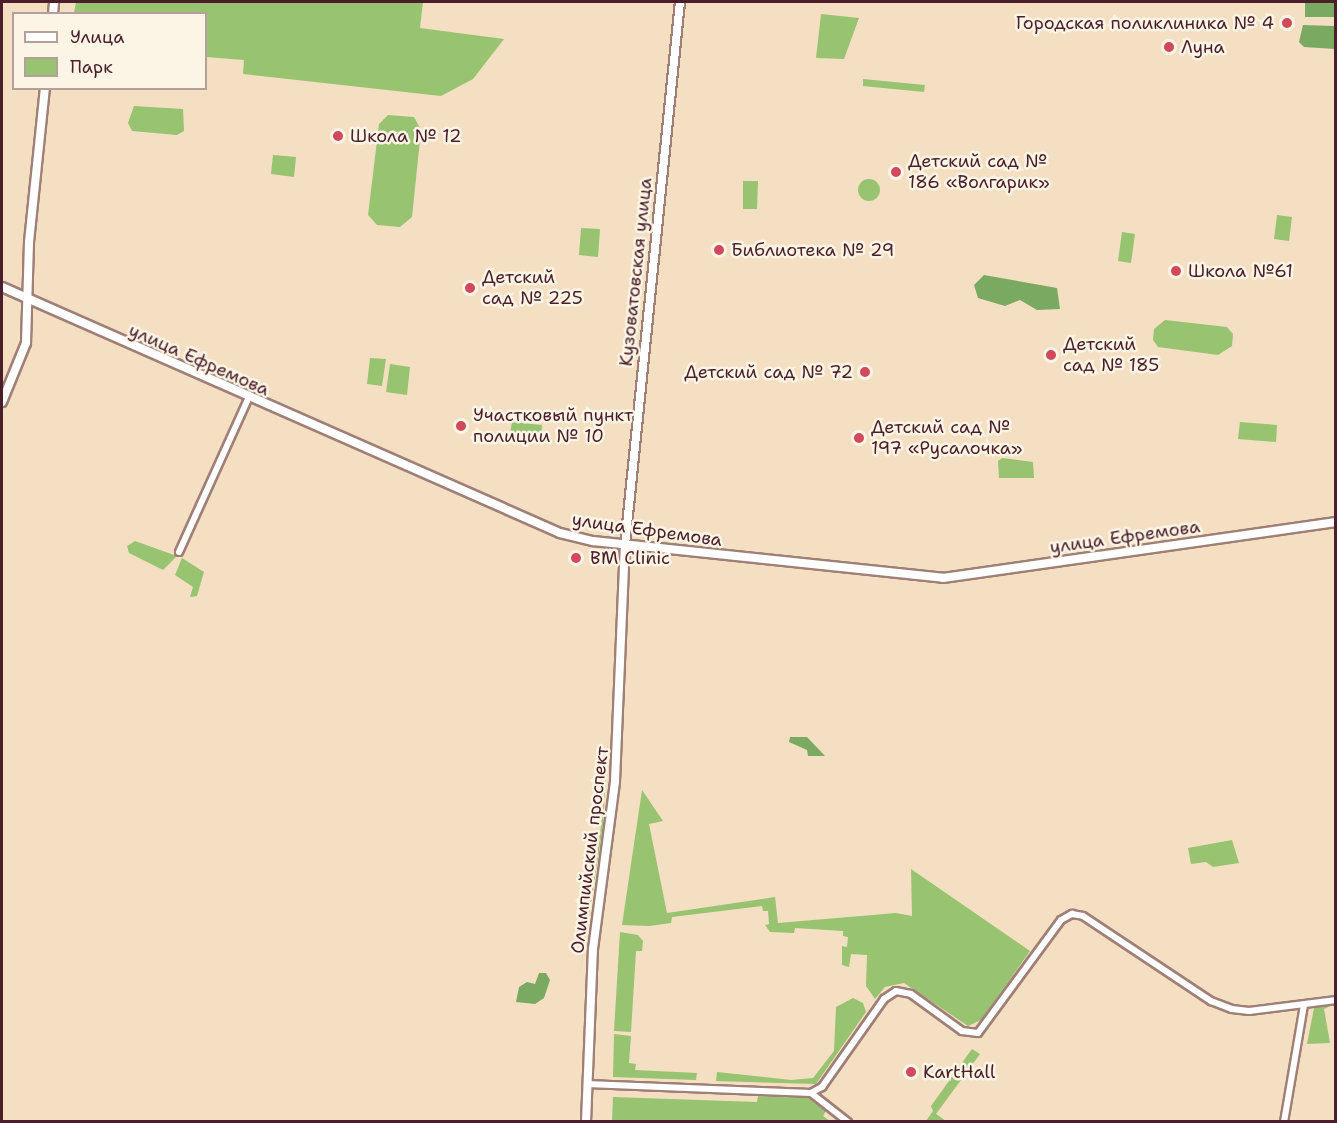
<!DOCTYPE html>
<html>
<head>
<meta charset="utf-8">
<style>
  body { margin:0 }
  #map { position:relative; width:1337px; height:1123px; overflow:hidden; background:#f4dfc2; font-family:"Shantell Sans",sans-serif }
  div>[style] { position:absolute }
  .green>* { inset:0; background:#98c370 }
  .round { border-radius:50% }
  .forest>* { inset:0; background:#7aa962 }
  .roads { filter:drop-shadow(2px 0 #9f7f76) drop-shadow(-2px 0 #9f7f76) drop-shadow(0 2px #9f7f76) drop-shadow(0 -2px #9f7f76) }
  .minor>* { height:6px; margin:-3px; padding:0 3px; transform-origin:3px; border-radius:3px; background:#fff }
  .tertiary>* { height:8px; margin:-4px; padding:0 4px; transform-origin:4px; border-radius:4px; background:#fff }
  .dots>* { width:16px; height:16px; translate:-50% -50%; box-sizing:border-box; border:3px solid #fcf5e5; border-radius:50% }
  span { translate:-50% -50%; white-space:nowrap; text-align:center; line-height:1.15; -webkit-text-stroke:5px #fcf5e5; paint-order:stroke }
  .poi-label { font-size:18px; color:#4a1f2b }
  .right { translate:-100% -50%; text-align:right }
  .left { translate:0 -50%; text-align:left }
  .street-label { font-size:18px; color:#4a1f2b }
  .frame { position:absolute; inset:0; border:3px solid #4a1f2b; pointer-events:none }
  .legend { position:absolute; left:12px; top:12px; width:195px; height:78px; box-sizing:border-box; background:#fcf5e5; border:2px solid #b59f9b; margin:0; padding:8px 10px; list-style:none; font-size:18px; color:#4a1f2b }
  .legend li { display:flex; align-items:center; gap:12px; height:30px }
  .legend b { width:30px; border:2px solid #b59f9b }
</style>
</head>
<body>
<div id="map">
  <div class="green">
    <i style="clip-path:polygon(76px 2px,423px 2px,420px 28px,504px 39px,473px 79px,441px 96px,243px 74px,244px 60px,206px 57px,206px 14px,74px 13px)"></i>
    <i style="clip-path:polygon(821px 14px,859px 18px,844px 59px,816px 58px)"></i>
    <i style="clip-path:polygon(863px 79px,925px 85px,924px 92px,863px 86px)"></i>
    <i style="clip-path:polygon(134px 106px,183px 109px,184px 131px,177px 135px,132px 131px,128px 123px)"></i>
    <i style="clip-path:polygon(388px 115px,414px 117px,421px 130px,412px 217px,400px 227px,377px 225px,368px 215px,379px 124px)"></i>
    <i style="clip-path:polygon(273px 155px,296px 157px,294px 177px,271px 174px)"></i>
    <i class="round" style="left:858px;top:179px;width:22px;height:22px"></i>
    <i style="clip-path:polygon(743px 181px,758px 181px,757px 209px,743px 209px)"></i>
    <i style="clip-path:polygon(1277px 215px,1292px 217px,1289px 241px,1274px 239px)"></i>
    <i style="clip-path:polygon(581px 228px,600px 229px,598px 257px,579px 255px)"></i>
    <i style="clip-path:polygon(1122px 232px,1135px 234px,1131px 263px,1118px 261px)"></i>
    <i style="clip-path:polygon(1165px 320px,1227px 327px,1233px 334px,1232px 346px,1218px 355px,1158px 347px,1153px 340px,1154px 329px)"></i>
    <i style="clip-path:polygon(370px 358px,386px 359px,382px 386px,367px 384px)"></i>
    <i style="clip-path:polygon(390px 364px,410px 367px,407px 395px,386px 392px)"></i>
    <i style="clip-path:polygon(512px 422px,542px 425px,541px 438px,510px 434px)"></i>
    <i style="clip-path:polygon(1240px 422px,1277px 425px,1276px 442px,1238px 439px)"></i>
    <i style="clip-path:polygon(1002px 458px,1033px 462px,1034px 478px,999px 478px,998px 461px)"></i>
    <i style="clip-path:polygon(135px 541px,177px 556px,163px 570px,129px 553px,127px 546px)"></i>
    <i style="clip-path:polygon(182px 558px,204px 572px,197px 596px,190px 597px,193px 587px,175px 575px)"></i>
    <i style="clip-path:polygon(608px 740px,603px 825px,580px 975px,602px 819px)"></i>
    <i style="clip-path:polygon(642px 790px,663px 821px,649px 824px,667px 913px,775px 897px,778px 923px,896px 913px,912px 916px,911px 869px,1030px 951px,981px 1020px,968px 1026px,904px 983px,885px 987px,875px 999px,866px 986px,867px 955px,851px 954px,849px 967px,842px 965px,842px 946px,847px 947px,848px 937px,843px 936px,843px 931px,795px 928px,794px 933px,770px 932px,765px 925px,769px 924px,768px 911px,763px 911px,762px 906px,672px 917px,671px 923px,649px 926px,622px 925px)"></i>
    <i style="clip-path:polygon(1232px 840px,1239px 863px,1213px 867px,1206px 862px,1191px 864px,1188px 848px)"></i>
    <i style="clip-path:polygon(620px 932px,638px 935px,643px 941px,642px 951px,636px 951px,631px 1032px,614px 1031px)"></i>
    <i style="clip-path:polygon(853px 998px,863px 1003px,866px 1012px,816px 1084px,716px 1081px,717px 1072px,791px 1080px,813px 1078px,834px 1051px,836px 1007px)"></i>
    <i style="clip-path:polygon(1335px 1004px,1324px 1009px,1330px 1043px,1307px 1044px,1314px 1008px)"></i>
    <i style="clip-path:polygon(614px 1034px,631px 1036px,629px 1063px,636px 1064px,635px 1070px,697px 1073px,696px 1080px,613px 1077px)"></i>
    <i style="clip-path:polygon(972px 1049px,980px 1054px,936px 1114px,946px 1121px,926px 1121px,933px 1111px,931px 1106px)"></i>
    <i style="clip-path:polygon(758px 1096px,808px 1098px,826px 1111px,823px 1116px,830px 1121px,612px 1121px,613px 1097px,757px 1102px)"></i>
  </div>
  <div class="forest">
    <i style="clip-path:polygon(1305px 2px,1335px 2px,1335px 17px,1305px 17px)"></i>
    <i style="clip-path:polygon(1303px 25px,1335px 26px,1335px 49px,1304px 47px,1299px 42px)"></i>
    <i style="clip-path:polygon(984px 275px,1057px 288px,1060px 309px,1037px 310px,1020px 300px,1005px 306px,978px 298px,974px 285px)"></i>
    <i style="clip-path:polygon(790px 737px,807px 737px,825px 756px,808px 756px,807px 750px,789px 742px)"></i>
    <i style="clip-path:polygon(539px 973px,546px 973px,550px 980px,544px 998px,535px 1004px,516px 1002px,519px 987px,527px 982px,535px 984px)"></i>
  </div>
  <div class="roads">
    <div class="minor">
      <i style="left:179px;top:552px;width:168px;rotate:-65.7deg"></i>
      <i style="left:587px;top:1084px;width:224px;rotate:2.3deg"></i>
      <i style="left:811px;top:1093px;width:13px;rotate:-29deg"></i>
      <i style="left:822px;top:1087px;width:108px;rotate:-54.8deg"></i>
      <i style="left:884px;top:999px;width:14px;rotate:-34deg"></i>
      <i style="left:896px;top:991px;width:15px;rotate:11deg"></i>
      <i style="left:911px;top:994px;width:63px;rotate:36deg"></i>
      <i style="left:962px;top:1031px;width:16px;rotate:7deg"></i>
      <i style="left:978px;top:1033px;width:140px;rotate:-53.7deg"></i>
      <i style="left:1061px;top:920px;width:13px;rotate:-29deg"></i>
      <i style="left:1072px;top:914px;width:11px;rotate:10deg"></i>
      <i style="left:1083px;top:916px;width:154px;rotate:33.6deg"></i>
      <i style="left:1211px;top:1001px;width:22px;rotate:21deg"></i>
      <i style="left:1232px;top:1009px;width:17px;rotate:7deg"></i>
      <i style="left:1249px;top:1011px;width:88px;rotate:-7.2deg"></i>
      <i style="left:811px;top:1093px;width:47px;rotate:38.1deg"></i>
      <i style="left:1284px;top:1122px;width:119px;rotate:-80.3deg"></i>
    </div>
    <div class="tertiary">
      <i style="left:53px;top:14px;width:12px;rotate:-85deg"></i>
      <i style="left:2px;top:287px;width:610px;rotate:23.79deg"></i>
      <i style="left:560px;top:533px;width:34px;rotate:14deg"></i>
      <i style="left:593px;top:541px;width:352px;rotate:6deg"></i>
      <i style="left:943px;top:578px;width:397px;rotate:-8.1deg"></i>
      <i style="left:2px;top:402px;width:64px;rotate:-67.9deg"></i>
      <i style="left:26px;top:343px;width:101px;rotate:-88.3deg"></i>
      <i style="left:29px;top:242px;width:155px;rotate:-84.1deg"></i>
      <i style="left:586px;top:1122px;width:173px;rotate:-87.7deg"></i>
      <i style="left:593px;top:949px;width:169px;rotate:-82.5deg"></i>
      <i style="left:615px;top:781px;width:236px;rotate:-87.6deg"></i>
      <i style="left:625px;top:545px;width:546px;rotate:-84.22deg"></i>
    </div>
  </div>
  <div class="dots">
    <i style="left:1287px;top:23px;background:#d1495b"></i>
    <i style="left:1169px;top:47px;background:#d1495b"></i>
    <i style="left:338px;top:136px;background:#d1495b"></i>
    <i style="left:896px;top:172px;background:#d1495b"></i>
    <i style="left:719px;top:250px;background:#d1495b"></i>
    <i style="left:1176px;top:271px;background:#d1495b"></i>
    <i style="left:470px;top:288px;background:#d1495b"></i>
    <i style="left:1051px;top:355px;background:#d1495b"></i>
    <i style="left:865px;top:372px;background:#d1495b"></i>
    <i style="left:461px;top:426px;background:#d1495b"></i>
    <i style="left:859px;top:438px;background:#d1495b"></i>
    <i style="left:576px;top:558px;background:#d1495b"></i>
    <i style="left:911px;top:1072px;background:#d1495b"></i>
  </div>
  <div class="poi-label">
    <span class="right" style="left:1274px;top:23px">Городская поликлиника № 4</span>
    <span class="left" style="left:1181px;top:47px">Луна</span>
    <span class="left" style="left:350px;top:136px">Школа № 12</span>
    <span class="left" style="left:908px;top:172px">Детский сад №<br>186 «Волгарик»</span>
    <span class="left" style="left:731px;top:250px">Библиотека № 29</span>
    <span class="left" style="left:1188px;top:271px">Школа №61</span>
    <span class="left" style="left:482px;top:288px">Детский<br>сад № 225</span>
    <span class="left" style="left:1063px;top:355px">Детский<br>сад № 185</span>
    <span class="right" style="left:853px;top:372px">Детский сад № 72</span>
    <span class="left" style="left:473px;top:426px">Участковый пункт<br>полиции № 10</span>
    <span class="left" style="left:871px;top:438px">Детский сад №<br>197 «Русалочка»</span>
    <span class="left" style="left:590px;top:558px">BM Clinic</span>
    <span class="left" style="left:923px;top:1072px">KartHall</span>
  </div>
  <div class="street-label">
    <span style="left:636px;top:272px;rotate:-84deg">Кузоватовская улица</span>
    <span style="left:199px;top:360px;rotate:24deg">улица Ефремова</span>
    <span style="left:647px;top:530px;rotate:8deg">улица Ефремова</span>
    <span style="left:1125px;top:537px;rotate:-8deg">улица Ефремова</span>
    <span style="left:590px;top:850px;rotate:-83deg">Олимпийский проспект</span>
  </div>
  <div class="frame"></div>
  <ul class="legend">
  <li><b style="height:8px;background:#fff"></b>Улица</li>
  <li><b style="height:16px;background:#98c370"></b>Парк</li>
  </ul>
</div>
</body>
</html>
